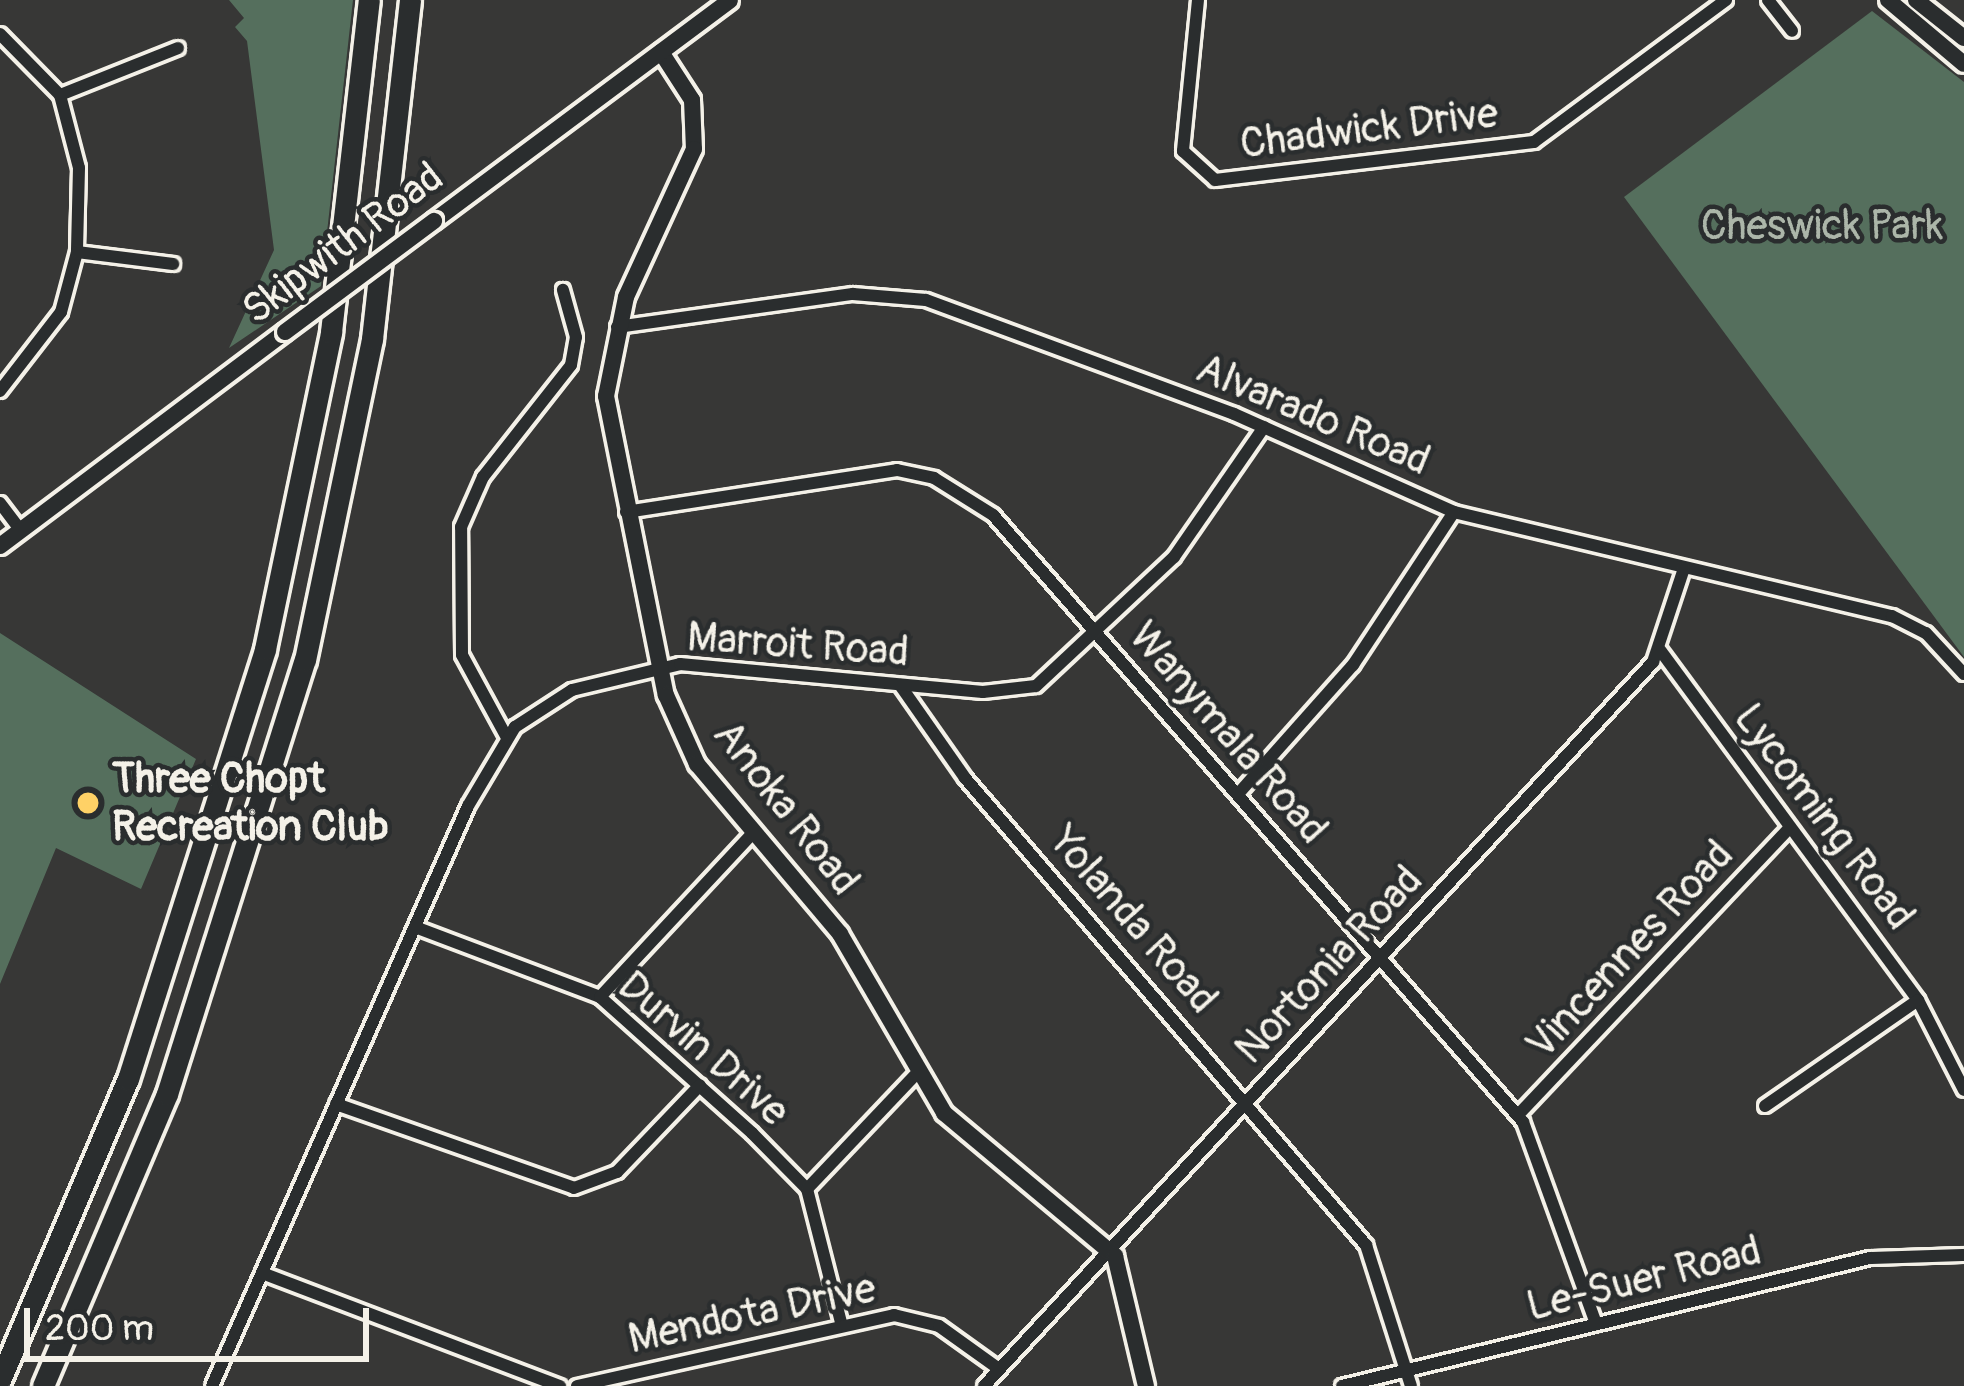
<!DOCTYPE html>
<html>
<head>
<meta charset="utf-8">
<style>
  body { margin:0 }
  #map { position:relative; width:1964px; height:1386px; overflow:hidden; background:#373736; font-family:Pangolin,sans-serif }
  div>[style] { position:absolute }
  .green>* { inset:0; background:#556f5d }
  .roads { filter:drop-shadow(3px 0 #f4f1e8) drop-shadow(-3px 0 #f4f1e8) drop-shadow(0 3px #f4f1e8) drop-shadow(0 -3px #f4f1e8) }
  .street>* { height:12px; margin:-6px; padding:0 6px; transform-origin:6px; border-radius:6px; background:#2a2d2e }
  .secondary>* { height:16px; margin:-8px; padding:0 8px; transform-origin:8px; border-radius:8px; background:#2a2d2e }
  .highway>* { height:21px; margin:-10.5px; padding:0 10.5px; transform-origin:10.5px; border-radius:10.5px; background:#2a2d2e }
  .bridges { filter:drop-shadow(3px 0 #f4f1e8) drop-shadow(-3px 0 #f4f1e8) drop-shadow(0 3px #f4f1e8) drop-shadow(0 -3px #f4f1e8) }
  .secondary-bridge>* { height:16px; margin:-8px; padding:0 8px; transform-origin:8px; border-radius:8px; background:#2a2d2e }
  .dots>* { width:33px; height:33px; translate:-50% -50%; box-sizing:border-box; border:6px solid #2a2d2e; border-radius:50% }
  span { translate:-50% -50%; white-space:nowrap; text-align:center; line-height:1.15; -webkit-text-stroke:9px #2a2d2e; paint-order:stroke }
  .street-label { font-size:42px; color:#f4f1e8 }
  .park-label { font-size:42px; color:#acb6a9 }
  .poi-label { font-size:42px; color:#f4f1e8; font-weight:700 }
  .left { translate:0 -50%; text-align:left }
  .scale { position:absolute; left:24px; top:1308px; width:345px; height:54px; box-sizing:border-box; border:6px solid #f4f1e8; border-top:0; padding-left:15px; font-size:36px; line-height:42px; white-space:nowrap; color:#f4f1e8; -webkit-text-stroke:9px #2a2d2e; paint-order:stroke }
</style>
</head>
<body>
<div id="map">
  <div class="green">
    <i style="clip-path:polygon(229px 0,353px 0,321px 286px,229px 348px,274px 250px,247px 41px,235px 27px,244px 18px)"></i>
    <i style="clip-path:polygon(1872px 11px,1964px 82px,1964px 657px,1624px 197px)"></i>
    <i style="clip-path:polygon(0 633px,196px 759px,141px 889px,56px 848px,0 984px)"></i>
  </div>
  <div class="roads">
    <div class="street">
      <i style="left:1198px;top:0;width:152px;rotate:95.7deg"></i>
      <i style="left:1183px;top:151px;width:43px;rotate:42.2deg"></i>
      <i style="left:1215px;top:180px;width:321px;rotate:-6.8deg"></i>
      <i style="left:1534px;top:142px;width:239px;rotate:-36.5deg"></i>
      <i style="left:1768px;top:0;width:39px;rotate:52deg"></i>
      <i style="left:0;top:34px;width:86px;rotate:45.5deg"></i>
      <i style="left:60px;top:95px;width:75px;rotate:75.4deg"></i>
      <i style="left:79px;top:168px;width:84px;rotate:91.4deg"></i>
      <i style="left:77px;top:252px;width:62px;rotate:104.9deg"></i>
      <i style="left:61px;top:312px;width:100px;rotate:127.7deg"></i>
      <i style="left:60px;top:95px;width:127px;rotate:-21.7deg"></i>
      <i style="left:77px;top:252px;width:97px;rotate:7.1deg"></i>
      <i style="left:617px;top:327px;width:238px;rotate:-8deg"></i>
      <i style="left:853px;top:294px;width:73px;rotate:4.7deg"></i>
      <i style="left:926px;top:300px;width:328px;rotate:20.3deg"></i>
      <i style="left:1234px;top:414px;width:241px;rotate:24deg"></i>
      <i style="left:1454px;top:512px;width:450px;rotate:13.4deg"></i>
      <i style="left:1892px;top:616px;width:38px;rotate:27deg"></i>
      <i style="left:1926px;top:633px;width:56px;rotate:47.2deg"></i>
      <i style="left:0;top:503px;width:35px;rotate:53deg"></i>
      <i style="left:626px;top:512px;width:274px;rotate:-8.8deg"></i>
      <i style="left:897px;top:470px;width:38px;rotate:12deg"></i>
      <i style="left:934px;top:478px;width:70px;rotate:32.1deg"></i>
      <i style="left:993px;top:515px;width:806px;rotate:48.87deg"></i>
      <i style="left:1523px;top:1122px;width:215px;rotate:70.1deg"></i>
      <i style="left:1660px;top:650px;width:435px;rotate:53.6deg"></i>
      <i style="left:1918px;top:1000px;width:101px;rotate:62.9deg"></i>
      <i style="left:900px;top:685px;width:113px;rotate:55deg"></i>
      <i style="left:965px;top:778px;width:616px;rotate:49.35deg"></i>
      <i style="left:1366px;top:1245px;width:148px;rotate:72.3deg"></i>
      <i style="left:506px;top:736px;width:92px;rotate:-118.5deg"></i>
      <i style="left:462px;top:655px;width:128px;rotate:-90.4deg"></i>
      <i style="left:461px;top:527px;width:55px;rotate:-66.3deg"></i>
      <i style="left:483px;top:477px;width:142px;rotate:-51.8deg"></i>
      <i style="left:571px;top:365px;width:28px;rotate:-80deg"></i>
      <i style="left:576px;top:337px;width:49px;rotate:-105.5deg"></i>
      <i style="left:1238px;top:794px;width:173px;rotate:-48.3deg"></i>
      <i style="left:1353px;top:665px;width:183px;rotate:-56.6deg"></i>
      <i style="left:415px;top:927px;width:198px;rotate:20.7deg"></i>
      <i style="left:600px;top:997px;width:204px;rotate:41.8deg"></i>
      <i style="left:752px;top:1133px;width:78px;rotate:45.5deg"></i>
      <i style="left:807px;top:1189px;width:137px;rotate:75.7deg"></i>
      <i style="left:600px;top:997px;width:226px;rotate:-47deg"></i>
      <i style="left:336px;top:1104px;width:252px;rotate:19.4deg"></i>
      <i style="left:574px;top:1188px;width:46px;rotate:-20.4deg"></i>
      <i style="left:617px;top:1172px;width:120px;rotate:-46.3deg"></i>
      <i style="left:1765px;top:1106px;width:186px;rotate:-34.7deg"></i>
      <i style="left:1518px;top:1115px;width:395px;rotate:-46.6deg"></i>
      <i style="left:807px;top:1189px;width:161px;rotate:-46.5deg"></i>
      <i style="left:262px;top:1273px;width:319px;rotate:20.8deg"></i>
      <i style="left:212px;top:1386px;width:634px;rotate:-66.18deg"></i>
      <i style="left:468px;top:806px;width:92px;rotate:-59.3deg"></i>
      <i style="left:515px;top:727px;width:68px;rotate:-33deg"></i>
      <i style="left:572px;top:690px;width:111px;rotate:-13.5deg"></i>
      <i style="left:680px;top:664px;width:304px;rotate:5.3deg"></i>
      <i style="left:983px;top:692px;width:53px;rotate:-6.5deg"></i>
      <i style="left:1036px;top:686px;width:189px;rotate:-43.1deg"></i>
      <i style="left:1174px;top:557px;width:158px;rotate:-55.3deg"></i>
      <i style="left:577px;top:1386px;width:325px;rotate:-12.6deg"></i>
      <i style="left:894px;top:1315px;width:46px;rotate:13.7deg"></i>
      <i style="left:939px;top:1326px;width:74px;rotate:35.6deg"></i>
      <i style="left:984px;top:1386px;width:986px;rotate:-47.26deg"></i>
      <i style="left:1653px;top:662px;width:99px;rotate:-71.7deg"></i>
      <i style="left:1342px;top:1386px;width:543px;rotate:-13.63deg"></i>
      <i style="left:1870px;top:1258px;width:94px;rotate:-1.8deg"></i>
    </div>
    <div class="secondary">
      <i style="left:1888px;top:0;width:99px;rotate:40.1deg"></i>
      <i style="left:1916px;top:0;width:61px;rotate:38.4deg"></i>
      <i style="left:661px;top:52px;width:57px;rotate:57.1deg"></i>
      <i style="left:692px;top:100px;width:49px;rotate:87.7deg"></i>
      <i style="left:694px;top:149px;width:163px;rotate:114.7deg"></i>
      <i style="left:626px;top:297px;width:101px;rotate:101.4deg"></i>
      <i style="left:606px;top:396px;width:305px;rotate:78.7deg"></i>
      <i style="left:666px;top:695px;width:76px;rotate:65.8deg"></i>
      <i style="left:697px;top:764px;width:222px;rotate:49.9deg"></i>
      <i style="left:840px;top:934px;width:207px;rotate:59.8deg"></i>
      <i style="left:944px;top:1113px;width:223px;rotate:39.9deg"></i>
      <i style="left:1115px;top:1256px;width:134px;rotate:76.6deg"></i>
      <i style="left:434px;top:221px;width:369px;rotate:-36.7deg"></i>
      <i style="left:0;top:546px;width:356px;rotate:-36.9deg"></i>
    </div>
    <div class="highway">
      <i style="left:0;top:1380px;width:327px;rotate:-67deg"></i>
      <i style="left:128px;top:1079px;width:451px;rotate:-72.3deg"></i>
      <i style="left:265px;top:649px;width:324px;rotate:-78.2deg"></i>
      <i style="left:331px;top:332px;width:334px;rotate:-83.5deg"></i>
      <i style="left:43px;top:1386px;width:317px;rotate:-67deg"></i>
      <i style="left:167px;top:1094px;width:455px;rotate:-72.4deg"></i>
      <i style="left:305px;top:660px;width:328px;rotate:-78.2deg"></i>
      <i style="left:372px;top:339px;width:341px;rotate:-83.6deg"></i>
    </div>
  </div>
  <div class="bridges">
    <div class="secondary-bridge">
      <i style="left:285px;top:332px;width:186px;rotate:-36.7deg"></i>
    </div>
  </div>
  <div class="dots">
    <i style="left:88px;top:803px;background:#ffd166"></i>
  </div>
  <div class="street-label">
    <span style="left:1369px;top:129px;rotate:-7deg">Chadwick Drive</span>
    <span style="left:343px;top:244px;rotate:-37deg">Skipwith Road</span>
    <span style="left:1313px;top:415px;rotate:23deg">Alvarado Road</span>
    <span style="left:798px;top:645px;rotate:4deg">Marroit Road</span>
    <span style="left:1228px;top:733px;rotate:49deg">Wanymala Road</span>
    <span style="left:786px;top:808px;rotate:52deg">Anoka Road</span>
    <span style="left:1824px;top:817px;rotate:53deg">Lycoming Road</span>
    <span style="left:1133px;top:920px;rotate:49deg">Yolanda Road</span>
    <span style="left:1630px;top:950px;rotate:-47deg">Vincennes Road</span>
    <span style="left:1329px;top:965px;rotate:-47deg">Nortonia Road</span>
    <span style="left:703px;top:1049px;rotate:41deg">Durvin Drive</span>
    <span style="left:1644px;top:1279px;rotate:-14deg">Le-Suer Road</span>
    <span style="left:752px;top:1314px;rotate:-12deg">Mendota Drive</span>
  </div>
  <div class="park-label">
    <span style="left:1822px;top:226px">Cheswick Park</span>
  </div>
  <div class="poi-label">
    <span class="left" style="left:112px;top:803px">Three Chopt<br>Recreation Club</span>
  </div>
  <div class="scale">200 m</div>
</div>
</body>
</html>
